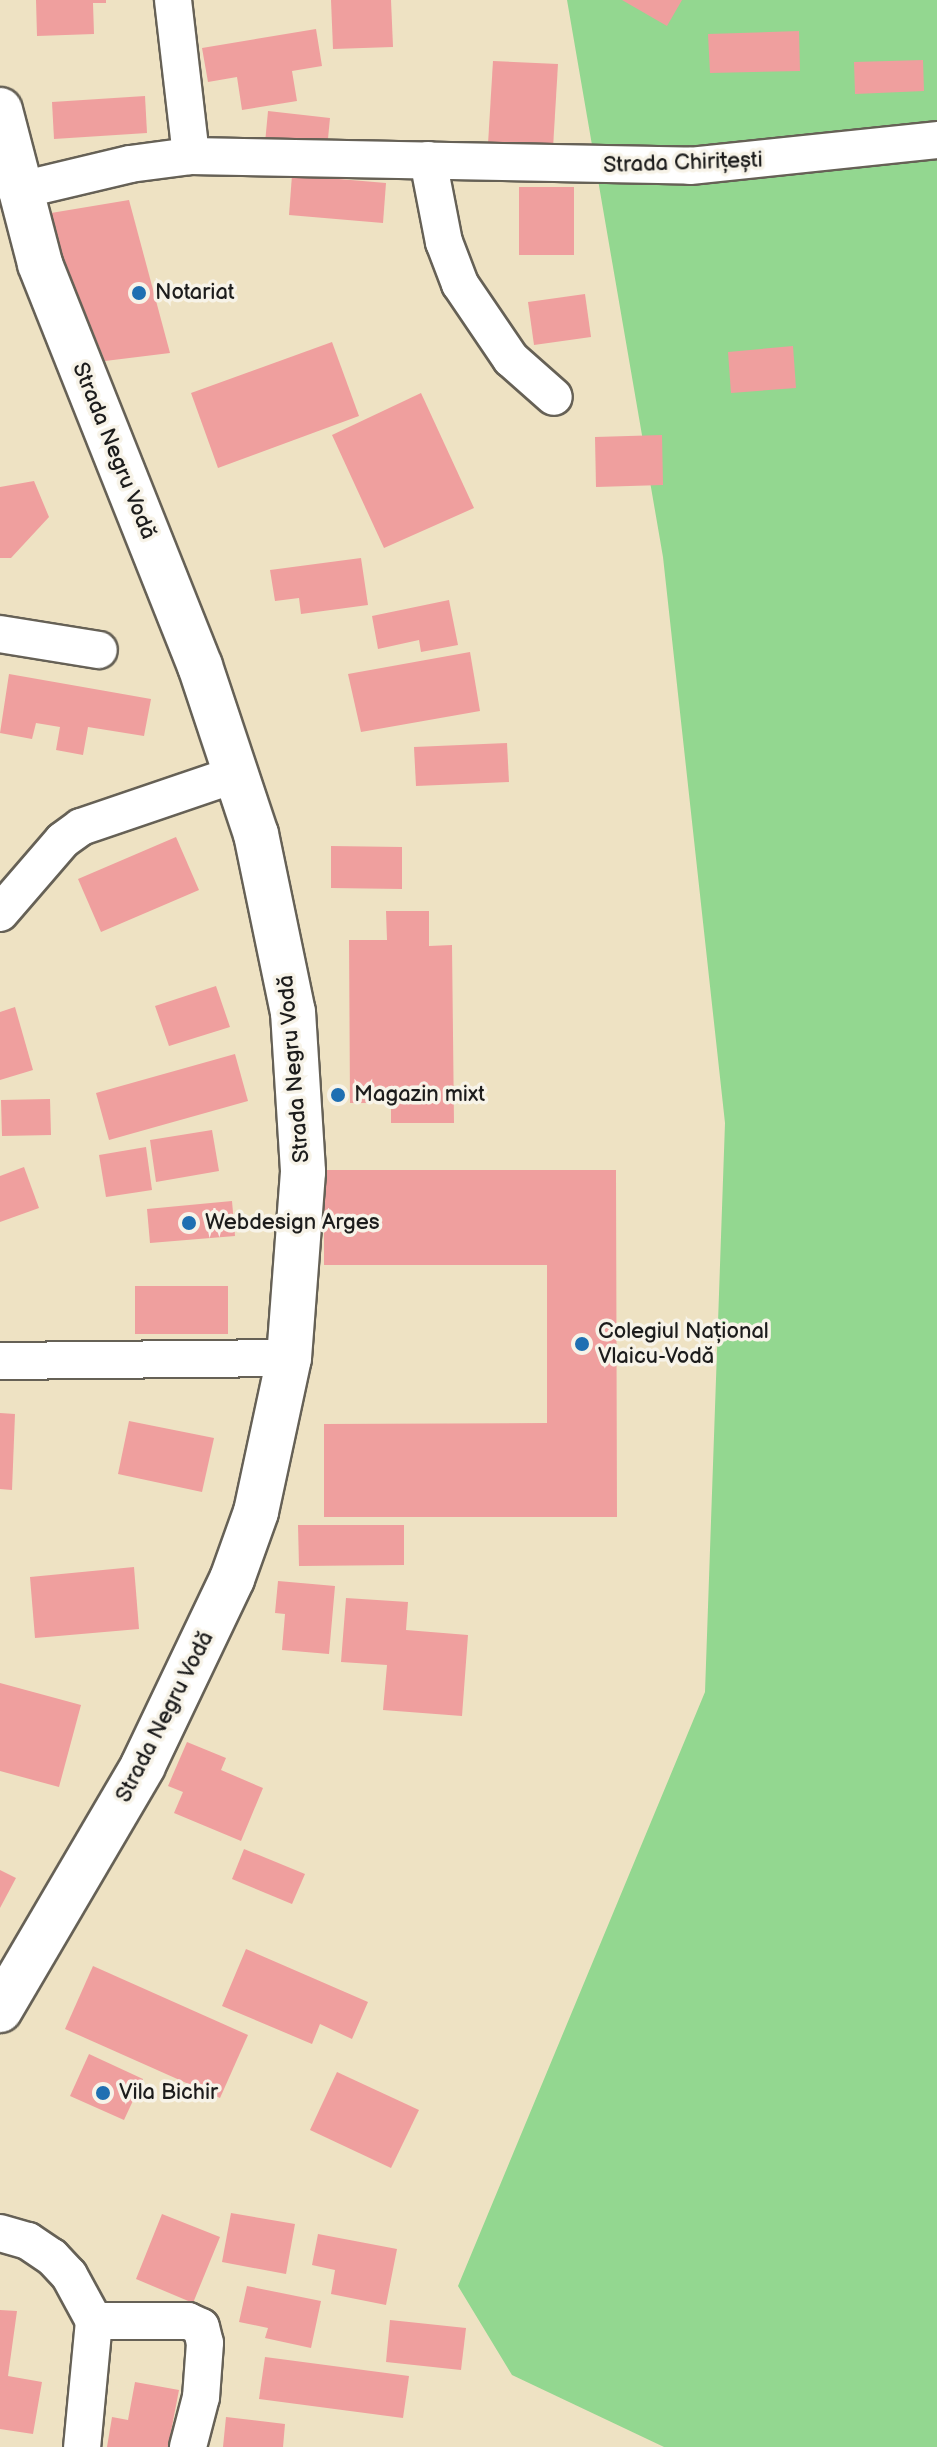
<!DOCTYPE html>
<html>
<head>
<meta charset="utf-8">
<style>
  body { margin:0 }
  #map { position:relative; width:937px; height:2447px; overflow:hidden; background:#eee2c3; font-family:"Balsamiq Sans",sans-serif }
  div>[style] { position:absolute }
  .green>* { inset:0; background:#93d790 }
  .building>* { inset:0; background:#ef9f9e }
  .roads { filter:drop-shadow(2px 0 #666156) drop-shadow(-2px 0 #666156) drop-shadow(0 2px #666156) drop-shadow(0 -2px #666156) }
  .street>* { height:36px; margin:-18px; padding:0 18px; transform-origin:18px; border-radius:18px; background:#fff }
  .primary>* { height:44px; margin:-22px; padding:0 22px; transform-origin:22px; border-radius:22px; background:#fff }
  .dots>* { width:22px; height:22px; translate:-50% -50%; box-sizing:border-box; border:4px solid #f7f3e8; border-radius:50% }
  span { translate:-50% -50%; white-space:nowrap; text-align:center; line-height:1.15; -webkit-text-stroke:7px #f7f3e8; paint-order:stroke }
  .street-label { font-size:22px; color:#1c1c1c }
  .poi-label { font-size:22px; color:#1c1c1c }
  .left { translate:0 -50%; text-align:left }
</style>
</head>
<body>
<div id="map">
  <div class="green">
    <i style="clip-path:polygon(567px 0,937px 0,937px 2447px,664px 2447px,512px 2375px,458px 2286px,705px 1692px,725px 1123px,663px 557px)"></i>
  </div>
  <div class="building">
    <i style="clip-path:polygon(36px 0,106px 0,106px 3px,93px 3px,94px 34px,37px 36px)"></i>
    <i style="clip-path:polygon(331px 0,391px 0,393px 47px,333px 49px)"></i>
    <i style="clip-path:polygon(622px 0,682px 0,667px 26px)"></i>
    <i style="clip-path:polygon(316px 29px,322px 66px,292px 71px,297px 101px,242px 110px,237px 77px,208px 82px,202px 48px)"></i>
    <i style="clip-path:polygon(799px 31px,800px 71px,710px 73px,708px 34px)"></i>
    <i style="clip-path:polygon(923px 60px,924px 91px,855px 94px,854px 62px)"></i>
    <i style="clip-path:polygon(493px 61px,558px 64px,553px 148px,488px 144px)"></i>
    <i style="clip-path:polygon(145px 96px,147px 133px,54px 139px,52px 102px)"></i>
    <i style="clip-path:polygon(268px 111px,330px 118px,327px 149px,265px 143px)"></i>
    <i style="clip-path:polygon(292px 175px,386px 183px,383px 223px,289px 215px)"></i>
    <i style="clip-path:polygon(519px 187px,574px 187px,574px 255px,519px 255px)"></i>
    <i style="clip-path:polygon(129px 200px,170px 353px,105px 361px,45px 214px)"></i>
    <i style="clip-path:polygon(585px 294px,591px 337px,534px 345px,528px 302px)"></i>
    <i style="clip-path:polygon(332px 342px,359px 416px,218px 468px,191px 393px)"></i>
    <i style="clip-path:polygon(793px 346px,796px 388px,731px 393px,728px 352px)"></i>
    <i style="clip-path:polygon(421px 393px,474px 508px,384px 548px,332px 435px)"></i>
    <i style="clip-path:polygon(662px 435px,663px 485px,596px 487px,595px 437px)"></i>
    <i style="clip-path:polygon(34px 481px,49px 517px,11px 558px,0 558px,0 487px)"></i>
    <i style="clip-path:polygon(361px 558px,368px 605px,301px 614px,299px 598px,275px 601px,270px 570px)"></i>
    <i style="clip-path:polygon(449px 600px,458px 645px,421px 652px,419px 640px,378px 649px,372px 616px)"></i>
    <i style="clip-path:polygon(470px 652px,480px 711px,361px 732px,348px 674px)"></i>
    <i style="clip-path:polygon(9px 674px,151px 699px,144px 736px,88px 727px,83px 755px,56px 750px,60px 727px,36px 723px,32px 739px,0 733px)"></i>
    <i style="clip-path:polygon(507px 743px,509px 782px,416px 786px,414px 747px)"></i>
    <i style="clip-path:polygon(176px 837px,199px 890px,101px 932px,78px 879px)"></i>
    <i style="clip-path:polygon(331px 846px,402px 847px,402px 889px,331px 888px)"></i>
    <i style="clip-path:polygon(386px 911px,429px 911px,429px 946px,452px 945px,454px 1123px,391px 1123px,391px 1103px,350px 1103px,349px 940px,387px 940px)"></i>
    <i style="clip-path:polygon(216px 986px,230px 1027px,169px 1046px,155px 1006px)"></i>
    <i style="clip-path:polygon(15px 1007px,33px 1070px,0 1080px,0 1012px)"></i>
    <i style="clip-path:polygon(235px 1054px,248px 1101px,109px 1140px,96px 1093px)"></i>
    <i style="clip-path:polygon(50px 1099px,51px 1135px,2px 1136px,1px 1100px)"></i>
    <i style="clip-path:polygon(212px 1130px,219px 1171px,156px 1182px,150px 1140px)"></i>
    <i style="clip-path:polygon(146px 1147px,152px 1190px,106px 1197px,99px 1155px)"></i>
    <i style="clip-path:polygon(24px 1167px,39px 1208px,0 1222px,0 1176px)"></i>
    <i style="clip-path:polygon(324px 1170px,616px 1170px,617px 1517px,324px 1517px,324px 1424px,547px 1423px,547px 1265px,324px 1265px)"></i>
    <i style="clip-path:polygon(232px 1201px,235px 1236px,150px 1243px,147px 1209px)"></i>
    <i style="clip-path:polygon(135px 1286px,228px 1286px,228px 1334px,135px 1334px)"></i>
    <i style="clip-path:polygon(0 1413px,15px 1414px,12px 1490px,0 1489px)"></i>
    <i style="clip-path:polygon(129px 1421px,214px 1438px,202px 1492px,118px 1474px)"></i>
    <i style="clip-path:polygon(298px 1525px,404px 1525px,404px 1565px,299px 1566px)"></i>
    <i style="clip-path:polygon(134px 1567px,139px 1629px,35px 1638px,30px 1577px)"></i>
    <i style="clip-path:polygon(278px 1581px,335px 1586px,329px 1654px,282px 1650px,285px 1614px,275px 1613px)"></i>
    <i style="clip-path:polygon(346px 1598px,408px 1602px,406px 1630px,468px 1635px,462px 1716px,383px 1710px,387px 1665px,341px 1662px)"></i>
    <i style="clip-path:polygon(0 1683px,81px 1705px,59px 1787px,0 1771px)"></i>
    <i style="clip-path:polygon(187px 1742px,226px 1758px,221px 1770px,263px 1788px,241px 1841px,174px 1813px,183px 1792px,168px 1786px)"></i>
    <i style="clip-path:polygon(244px 1849px,305px 1874px,292px 1904px,232px 1879px)"></i>
    <i style="clip-path:polygon(0 1870px,16px 1878px,0 1908px)"></i>
    <i style="clip-path:polygon(246px 1949px,368px 2002px,352px 2039px,320px 2024px,312px 2044px,222px 2006px)"></i>
    <i style="clip-path:polygon(93px 1966px,248px 2035px,220px 2098px,65px 2029px)"></i>
    <i style="clip-path:polygon(89px 2054px,143px 2079px,124px 2120px,70px 2096px)"></i>
    <i style="clip-path:polygon(337px 2072px,419px 2110px,391px 2168px,310px 2130px)"></i>
    <i style="clip-path:polygon(231px 2213px,295px 2224px,286px 2274px,222px 2262px)"></i>
    <i style="clip-path:polygon(162px 2214px,220px 2237px,193px 2303px,136px 2279px)"></i>
    <i style="clip-path:polygon(318px 2234px,397px 2249px,386px 2305px,331px 2294px,335px 2270px,312px 2265px)"></i>
    <i style="clip-path:polygon(247px 2286px,321px 2301px,311px 2348px,265px 2338px,268px 2328px,239px 2322px)"></i>
    <i style="clip-path:polygon(0 2310px,17px 2311px,8px 2376px,42px 2382px,33px 2434px,0 2429px)"></i>
    <i style="clip-path:polygon(390px 2320px,466px 2328px,461px 2370px,386px 2362px)"></i>
    <i style="clip-path:polygon(265px 2357px,409px 2376px,403px 2418px,259px 2399px)"></i>
    <i style="clip-path:polygon(135px 2382px,179px 2390px,168px 2447px,107px 2447px,112px 2417px,128px 2420px)"></i>
    <i style="clip-path:polygon(226px 2417px,285px 2424px,283px 2447px,223px 2447px)"></i>
  </div>
  <div class="roads">
    <div class="street">
      <i style="left:173px;top:0;width:157px;rotate:83.4deg"></i>
      <i style="left:428px;top:160px;width:84px;rotate:79deg"></i>
      <i style="left:444px;top:242px;width:45px;rotate:69.1deg"></i>
      <i style="left:460px;top:284px;width:91px;rotate:55.8deg"></i>
      <i style="left:511px;top:359px;width:57px;rotate:41.5deg"></i>
      <i style="left:17px;top:191px;width:116px;rotate:-13.4deg"></i>
      <i style="left:130px;top:164px;width:62px;rotate:-7.5deg"></i>
      <i style="left:191px;top:156px;width:499px;rotate:1.1deg"></i>
      <i style="left:690px;top:166px;width:248px;rotate:-6deg"></i>
      <i style="left:0;top:634px;width:100px;rotate:9.2deg"></i>
      <i style="left:0;top:913px;width:96px;rotate:-49.2deg"></i>
      <i style="left:63px;top:840px;width:22px;rotate:-36deg"></i>
      <i style="left:81px;top:827px;width:165px;rotate:-18.8deg"></i>
      <i style="left:0;top:1361px;width:289px;rotate:-0.6deg"></i>
      <i style="left:0;top:2233px;width:29px;rotate:16deg"></i>
      <i style="left:28px;top:2241px;width:29px;rotate:34deg"></i>
      <i style="left:52px;top:2257px;width:25px;rotate:47deg"></i>
      <i style="left:69px;top:2275px;width:52px;rotate:61.5deg"></i>
      <i style="left:94px;top:2321px;width:127px;rotate:95.4deg"></i>
      <i style="left:94px;top:2321px;width:94px"></i>
      <i style="left:188px;top:2321px;width:14px;rotate:25deg"></i>
      <i style="left:201px;top:2327px;width:16px;rotate:76deg"></i>
      <i style="left:205px;top:2343px;width:54px;rotate:94.2deg"></i>
      <i style="left:201px;top:2397px;width:52px;rotate:104.6deg"></i>
    </div>
    <div class="primary">
      <i style="left:0;top:110px;width:159px;rotate:75.4deg"></i>
      <i style="left:40px;top:264px;width:433px;rotate:68.3deg"></i>
      <i style="left:200px;top:666px;width:177px;rotate:71.6deg"></i>
      <i style="left:256px;top:834px;width:182px;rotate:78.3deg"></i>
      <i style="left:293px;top:1012px;width:160px;rotate:86.4deg"></i>
      <i style="left:303px;top:1172px;width:187px;rotate:94.3deg"></i>
      <i style="left:289px;top:1358px;width:157px;rotate:102.1deg"></i>
      <i style="left:256px;top:1512px;width:71px;rotate:109.7deg"></i>
      <i style="left:232px;top:1579px;width:207px;rotate:115.5deg"></i>
      <i style="left:143px;top:1766px;width:283px;rotate:120.4deg"></i>
    </div>
  </div>
  <div class="dots">
    <i style="left:139px;top:293px;background:#1f6fb2"></i>
    <i style="left:338px;top:1095px;background:#1f6fb2"></i>
    <i style="left:189px;top:1223px;background:#1f6fb2"></i>
    <i style="left:582px;top:1344px;background:#1f6fb2"></i>
    <i style="left:103px;top:2093px;background:#1f6fb2"></i>
  </div>
  <div class="street-label">
    <span style="left:683px;top:163px;rotate:-2deg">Strada Chirițești</span>
    <span style="left:114px;top:451px;rotate:68deg">Strada Negru Vodă</span>
    <span style="left:294px;top:1069px;rotate:-95deg">Strada Negru Vodă</span>
    <span style="left:165px;top:1717px;rotate:-63deg">Strada Negru Vodă</span>
  </div>
  <div class="poi-label">
    <span class="left" style="left:155px;top:293px">Notariat</span>
    <span class="left" style="left:354px;top:1095px">Magazin mixt</span>
    <span class="left" style="left:205px;top:1223px">Webdesign Arges</span>
    <span class="left" style="left:598px;top:1344px">Colegiul Național<br>Vlaicu-Vodă</span>
    <span class="left" style="left:119px;top:2093px">Vila Bichir</span>
  </div>
</div>
</body>
</html>
